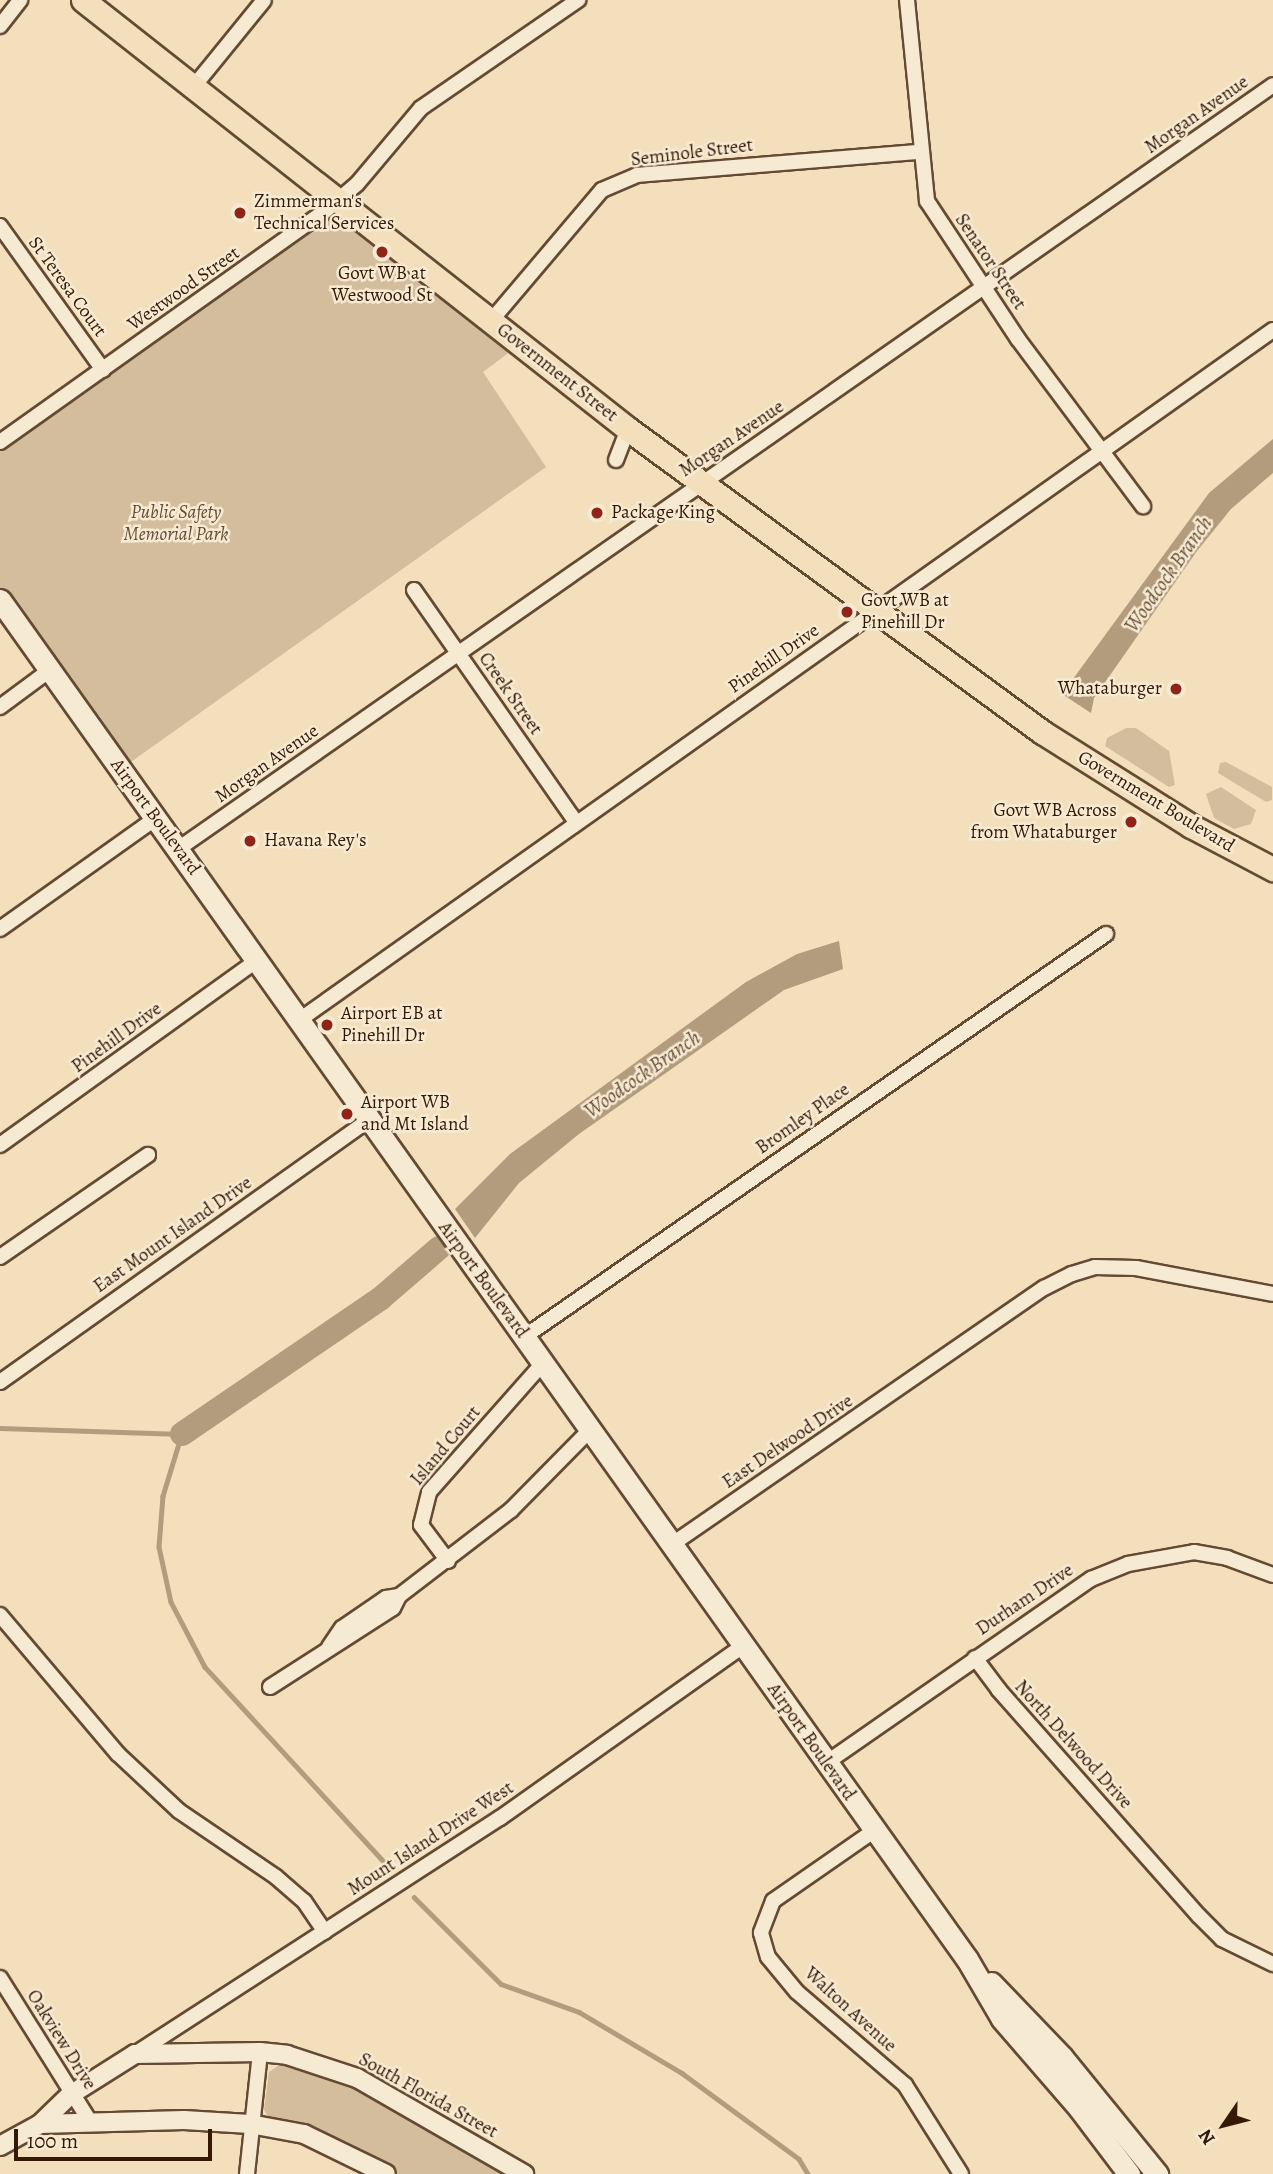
<!DOCTYPE html>
<html>
<head>
<meta charset="utf-8">
<style>
  body { margin:0 }
  #map { position:relative; width:1273px; height:2174px; overflow:hidden; background:#f3dfbc; font-family:Alegreya,serif }
  div>[style] { position:absolute }
  .green>* { inset:0; background:#d3bd9d }
  .water>* { inset:0; background:#b39c7e }
  .stream>* { height:4.5px; margin:-2.25px; padding:0 2.25px; transform-origin:2.25px; border-radius:2.25px; background:#b39c7e }
  .river>* { height:24px; margin:-12px; padding:0 12px; transform-origin:12px; border-radius:12px; background:#b39c7e }
  .roads { filter:drop-shadow(2px 0 #654a33) drop-shadow(-2px 0 #654a33) drop-shadow(0 2px #654a33) drop-shadow(0 -2px #654a33) }
  .minor>* { height:14px; margin:-7px; padding:0 7px; transform-origin:7px; border-radius:7px; background:#f7ead3 }
  .tertiary>* { height:18px; margin:-9px; padding:0 9px; transform-origin:9px; border-radius:9px; background:#f7ead3 }
  .secondary>* { height:21px; margin:-10.5px; padding:0 10.5px; transform-origin:10.5px; border-radius:10.5px; background:#f7ead3 }
  .primary>* { height:23px; margin:-11.5px; padding:0 11.5px; transform-origin:11.5px; border-radius:11.5px; background:#f3dfbc }
  .dots>* { width:19px; height:19px; translate:-50% -50%; box-sizing:border-box; border:4px solid #f7ead3; border-radius:50% }
  span { translate:-50% -50%; white-space:nowrap; text-align:center; line-height:1.15; -webkit-text-stroke:5px #f7ead3; paint-order:stroke }
  .street-label { font-size:19px; color:#361905 }
  .poi-label { font-size:19px; color:#361905 }
  .left { translate:0 -50%; text-align:left }
  .right { translate:-100% -50%; text-align:right }
  .park-label { font-size:19px; color:#654a33; font-style:italic }
  .water-label { font-size:21px; color:#684d35; font-style:italic }
  .north { position:absolute; left:1189px; top:2090px; width:70px; height:70px; -webkit-text-stroke:5px #f7ead3; paint-order:stroke; rotate:235deg; font-size:19px; font-weight:700; line-height:28px; text-align:center; color:#361905 }
  .north::after { content:''; display:block; margin:auto; width:24px; height:32px; background:#361905; clip-path:polygon(50% 0,100% 100%,50% 72%,0 100%) }
  .scale { position:absolute; left:14px; top:2129px; width:198px; height:32px; box-sizing:border-box; border:4px solid #361905; border-top:0; padding-left:9px; font-size:21px; line-height:24px; white-space:nowrap; color:#361905; -webkit-text-stroke:5px #f7ead3; paint-order:stroke }
</style>
</head>
<body>
<div id="map">
  <div class="green">
    <i style="clip-path:polygon(339px 200px,519px 345px,483px 372px,546px 467px,121px 769px,0 600px,0 442px)"></i>
    <i style="clip-path:polygon(1126px 728px,1136px 728px,1169px 751px,1175px 785px,1169px 787px,1105px 746px,1107px 738px)"></i>
    <i style="clip-path:polygon(1226px 762px,1272px 787px,1272px 800px,1266px 802px,1218px 773px,1220px 763px)"></i>
    <i style="clip-path:polygon(1221px 787px,1256px 810px,1251px 824px,1234px 829px,1214px 818px,1206px 794px)"></i>
    <i style="clip-path:polygon(282px 2063px,360px 2088px,508px 2174px,397px 2174px,346px 2144px,270px 2120px,264px 2110px,269px 2072px)"></i>
  </div>
  <div class="water">
    <i style="clip-path:polygon(1273px 439px,1273px 473px,1231px 509px,1197px 551px,1094px 698px,1091px 713px,1062px 694px,1209px 493px)"></i>
    <i style="clip-path:polygon(839px 941px,843px 969px,784px 990px,579px 1134px,519px 1183px,475px 1238px,455px 1209px,510px 1154px,746px 982px,797px 954px)"></i>
  </div>
  <div class="stream">
    <i style="left:0;top:1428px;width:182px;rotate:1.9deg"></i>
    <i style="left:182px;top:1434px;width:65px;rotate:107deg"></i>
    <i style="left:163px;top:1496px;width:51px;rotate:94.5deg"></i>
    <i style="left:159px;top:1547px;width:56px;rotate:77.7deg"></i>
    <i style="left:171px;top:1602px;width:73px;rotate:62.4deg"></i>
    <i style="left:205px;top:1667px;width:275px;rotate:47.4deg"></i>
    <i style="left:414px;top:1897px;width:123px;rotate:45deg"></i>
    <i style="left:501px;top:1984px;width:83px;rotate:19.7deg"></i>
    <i style="left:579px;top:2012px;width:120px;rotate:30.6deg"></i>
    <i style="left:682px;top:2073px;width:145px;rotate:36.3deg"></i>
    <i style="left:799px;top:2159px;width:17px;rotate:59deg"></i>
  </div>
  <div class="river">
    <i style="left:182px;top:1434px;width:240px;rotate:-34.3deg"></i>
    <i style="left:380px;top:1299px;width:78px;rotate:-40.8deg"></i>
  </div>
  <div class="roads">
    <div class="minor">
      <i style="left:907px;top:0;width:202px;rotate:84.3deg"></i>
      <i style="left:927px;top:201px;width:165px;rotate:56.6deg"></i>
      <i style="left:1018px;top:339px;width:209px;rotate:53.2deg"></i>
      <i style="left:0;top:26px;width:33px;rotate:-52deg"></i>
      <i style="left:195px;top:85px;width:109px;rotate:-50.9deg"></i>
      <i style="left:0;top:226px;width:177px;rotate:54.4deg"></i>
      <i style="left:490px;top:322px;width:173px;rotate:-49.7deg"></i>
      <i style="left:602px;top:190px;width:38px;rotate:-23deg"></i>
      <i style="left:637px;top:175px;width:283px;rotate:-4.7deg"></i>
      <i style="left:0;top:442px;width:397px;rotate:-35.4deg"></i>
      <i style="left:324px;top:212px;width:43px;rotate:-40.3deg"></i>
      <i style="left:357px;top:184px;width:99px;rotate:-49.9deg"></i>
      <i style="left:421px;top:108px;width:191px;rotate:-34.5deg"></i>
      <i style="left:616px;top:460px;width:33px;rotate:-69deg"></i>
      <i style="left:414px;top:590px;width:282px;rotate:55.1deg"></i>
      <i style="left:0;top:707px;width:62px;rotate:-36.5deg"></i>
      <i style="left:178px;top:849px;width:1335px;rotate:-34.9deg"></i>
      <i style="left:0;top:929px;width:191px;rotate:-35.4deg"></i>
      <i style="left:298px;top:1021px;width:1195px;rotate:-35.33deg"></i>
      <i style="left:0;top:1145px;width:315px;rotate:-35.7deg"></i>
      <i style="left:0;top:1257px;width:180px;rotate:-34.6deg"></i>
      <i style="left:524px;top:1337px;width:708px;rotate:-34.7deg"></i>
      <i style="left:0;top:1382px;width:453px;rotate:-35.4deg"></i>
      <i style="left:671px;top:1545px;width:453px;rotate:-34.6deg"></i>
      <i style="left:1044px;top:1288px;width:31px;rotate:-27deg"></i>
      <i style="left:1072px;top:1274px;width:24px;rotate:-17deg"></i>
      <i style="left:1095px;top:1267px;width:41px;rotate:1.4deg"></i>
      <i style="left:1136px;top:1268px;width:139px;rotate:10.7deg"></i>
      <i style="left:448px;top:1561px;width:45px;rotate:-126.9deg"></i>
      <i style="left:421px;top:1525px;width:34px;rotate:-76deg"></i>
      <i style="left:429px;top:1492px;width:172px;rotate:-48.5deg"></i>
      <i style="left:0;top:1615px;width:182px;rotate:49.7deg"></i>
      <i style="left:118px;top:1754px;width:83px;rotate:43.1deg"></i>
      <i style="left:179px;top:1811px;width:117px;rotate:34.2deg"></i>
      <i style="left:276px;top:1877px;width:37px;rotate:41deg"></i>
      <i style="left:304px;top:1901px;width:37px;rotate:56deg"></i>
      <i style="left:329px;top:1647px;width:23px;rotate:-56deg"></i>
      <i style="left:342px;top:1628px;width:53px;rotate:-34.3deg"></i>
      <i style="left:386px;top:1598px;width:13px;rotate:-9deg"></i>
      <i style="left:975px;top:1658px;width:39px;rotate:53deg"></i>
      <i style="left:998px;top:1689px;width:303px;rotate:48.5deg"></i>
      <i style="left:1199px;top:1916px;width:33px;rotate:45deg"></i>
      <i style="left:1222px;top:1939px;width:57px;rotate:26.1deg"></i>
      <i style="left:270px;top:1687px;width:146px;rotate:-32.7deg"></i>
      <i style="left:393px;top:1608px;width:13px;rotate:-63deg"></i>
      <i style="left:399px;top:1596px;width:141px;rotate:-37.5deg"></i>
      <i style="left:511px;top:1510px;width:112px;rotate:-45.4deg"></i>
      <i style="left:826px;top:1763px;width:323px;rotate:-34.8deg"></i>
      <i style="left:1091px;top:1579px;width:40px;rotate:-22deg"></i>
      <i style="left:1128px;top:1564px;width:67px;rotate:-10.3deg"></i>
      <i style="left:1194px;top:1552px;width:34px;rotate:10deg"></i>
      <i style="left:1227px;top:1558px;width:49px;rotate:20.3deg"></i>
      <i style="left:875px;top:1830px;width:124px;rotate:145.2deg"></i>
      <i style="left:773px;top:1901px;width:34px;rotate:111deg"></i>
      <i style="left:761px;top:1933px;width:25px;rotate:74deg"></i>
      <i style="left:768px;top:1957px;width:45px;rotate:50.4deg"></i>
      <i style="left:797px;top:1992px;width:143px;rotate:40.7deg"></i>
      <i style="left:905px;top:2085px;width:105px;rotate:57.8deg"></i>
      <i style="left:0;top:1978px;width:168px;rotate:57.9deg"></i>
      <i style="left:135px;top:2054px;width:435px;rotate:-32.9deg"></i>
      <i style="left:500px;top:1818px;width:298px;rotate:-35.3deg"></i>
      <i style="left:247px;top:2174px;width:123px;rotate:-83.9deg"></i>
    </div>
    <div class="tertiary">
      <i style="left:40px;top:2124px;width:144px;rotate:-1.6deg"></i>
      <i style="left:184px;top:2120px;width:66px;rotate:3.5deg"></i>
      <i style="left:250px;top:2124px;width:55px;rotate:10.5deg"></i>
      <i style="left:304px;top:2134px;width:91px;rotate:26deg"></i>
      <i style="left:0;top:2146px;width:46px;rotate:-28.8deg"></i>
      <i style="left:40px;top:2124px;width:42px;rotate:-44deg"></i>
      <i style="left:70px;top:2095px;width:77px;rotate:-32.2deg"></i>
      <i style="left:135px;top:2054px;width:125px;rotate:-0.9deg"></i>
      <i style="left:260px;top:2052px;width:27px;rotate:6deg"></i>
      <i style="left:287px;top:2055px;width:74px;rotate:18.2deg"></i>
      <i style="left:357px;top:2078px;width:193px;rotate:29.9deg"></i>
    </div>
    <div class="secondary">
      <i style="left:0;top:600px;width:1668px;rotate:54.57deg"></i>
      <i style="left:967px;top:1959px;width:69px;rotate:59.7deg"></i>
      <i style="left:1002px;top:2019px;width:118px;rotate:49.1deg"></i>
      <i style="left:1079px;top:2108px;width:83px;rotate:52.9deg"></i>
      <i style="left:991px;top:1983px;width:103px;rotate:46.2deg"></i>
      <i style="left:1062px;top:2057px;width:151px;rotate:50.9deg"></i>
    </div>
    <div class="primary">
      <i style="left:83px;top:0;width:694px;rotate:38.21deg"></i>
      <i style="left:628px;top:429px;width:513px;rotate:36.2deg"></i>
      <i style="left:1042px;top:732px;width:176px;rotate:32.2deg"></i>
      <i style="left:1191px;top:826px;width:93px;rotate:27.7deg"></i>
    </div>
  </div>
  <div class="dots">
    <i style="left:240px;top:213px;background:#8f2418"></i>
    <i style="left:382px;top:252px;background:#8f2418"></i>
    <i style="left:597px;top:513px;background:#8f2418"></i>
    <i style="left:847px;top:612px;background:#8f2418"></i>
    <i style="left:1176px;top:689px;background:#8f2418"></i>
    <i style="left:1131px;top:822px;background:#8f2418"></i>
    <i style="left:250px;top:841px;background:#8f2418"></i>
    <i style="left:327px;top:1025px;background:#8f2418"></i>
    <i style="left:347px;top:1114px;background:#8f2418"></i>
  </div>
  <div class="street-label">
    <span style="left:1197px;top:115px;rotate:-35deg">Morgan Avenue</span>
    <span style="left:692px;top:153px;rotate:-7deg">Seminole Street</span>
    <span style="left:990px;top:262px;rotate:56deg">Senator Street</span>
    <span style="left:67px;top:287px;rotate:54deg">St Teresa Court</span>
    <span style="left:184px;top:289px;rotate:-35deg">Westwood Street</span>
    <span style="left:557px;top:373px;rotate:38deg">Government Street</span>
    <span style="left:732px;top:439px;rotate:-34deg">Morgan Avenue</span>
    <span style="left:774px;top:659px;rotate:-35deg">Pinehill Drive</span>
    <span style="left:510px;top:694px;rotate:55deg">Creek Street</span>
    <span style="left:267px;top:764px;rotate:-35deg">Morgan Avenue</span>
    <span style="left:1156px;top:802px;rotate:31deg">Government Boulevard</span>
    <span style="left:155px;top:817px;rotate:54deg">Airport Boulevard</span>
    <span style="left:117px;top:1038px;rotate:-36deg">Pinehill Drive</span>
    <span style="left:803px;top:1119px;rotate:-35deg">Bromley Place</span>
    <span style="left:173px;top:1235px;rotate:-35deg">East Mount Island Drive</span>
    <span style="left:483px;top:1280px;rotate:54deg">Airport Boulevard</span>
    <span style="left:788px;top:1442px;rotate:-34deg">East Delwood Drive</span>
    <span style="left:446px;top:1446px;rotate:-50deg">Island Court</span>
    <span style="left:1025px;top:1600px;rotate:-34deg">Durham Drive</span>
    <span style="left:811px;top:1742px;rotate:55deg">Airport Boulevard</span>
    <span style="left:1073px;top:1745px;rotate:48deg">North Delwood Drive</span>
    <span style="left:431px;top:1839px;rotate:-33deg">Mount Island Drive West</span>
    <span style="left:850px;top:2010px;rotate:42deg">Walton Avenue</span>
    <span style="left:61px;top:2040px;rotate:58deg">Oakview Drive</span>
    <span style="left:428px;top:2096px;rotate:29deg">South Florida Street</span>
  </div>
  <div class="poi-label">
    <span class="left" style="left:254px;top:213px">Zimmerman's<br>Technical Services</span>
    <span style="left:382px;top:285px">Govt WB at<br>Westwood St</span>
    <span class="left" style="left:611px;top:513px">Package King</span>
    <span class="left" style="left:861px;top:612px">Govt WB at<br>Pinehill Dr</span>
    <span class="right" style="left:1162px;top:689px">Whataburger</span>
    <span class="right" style="left:1117px;top:822px">Govt WB Across<br>from Whataburger</span>
    <span class="left" style="left:264px;top:841px">Havana Rey's</span>
    <span class="left" style="left:341px;top:1025px">Airport EB at<br>Pinehill Dr</span>
    <span class="left" style="left:361px;top:1114px">Airport WB<br>and Mt Island</span>
  </div>
  <div class="park-label">
    <span style="left:176px;top:524px">Public Safety<br>Memorial Park</span>
  </div>
  <div class="water-label">
    <span style="left:1168px;top:574px;rotate:-55deg">Woodcock Branch</span>
    <span style="left:642px;top:1074px;rotate:-35deg">Woodcock Branch</span>
  </div>
  <div class="north">N</div>
  <div class="scale">100 m</div>
</div>
</body>
</html>
